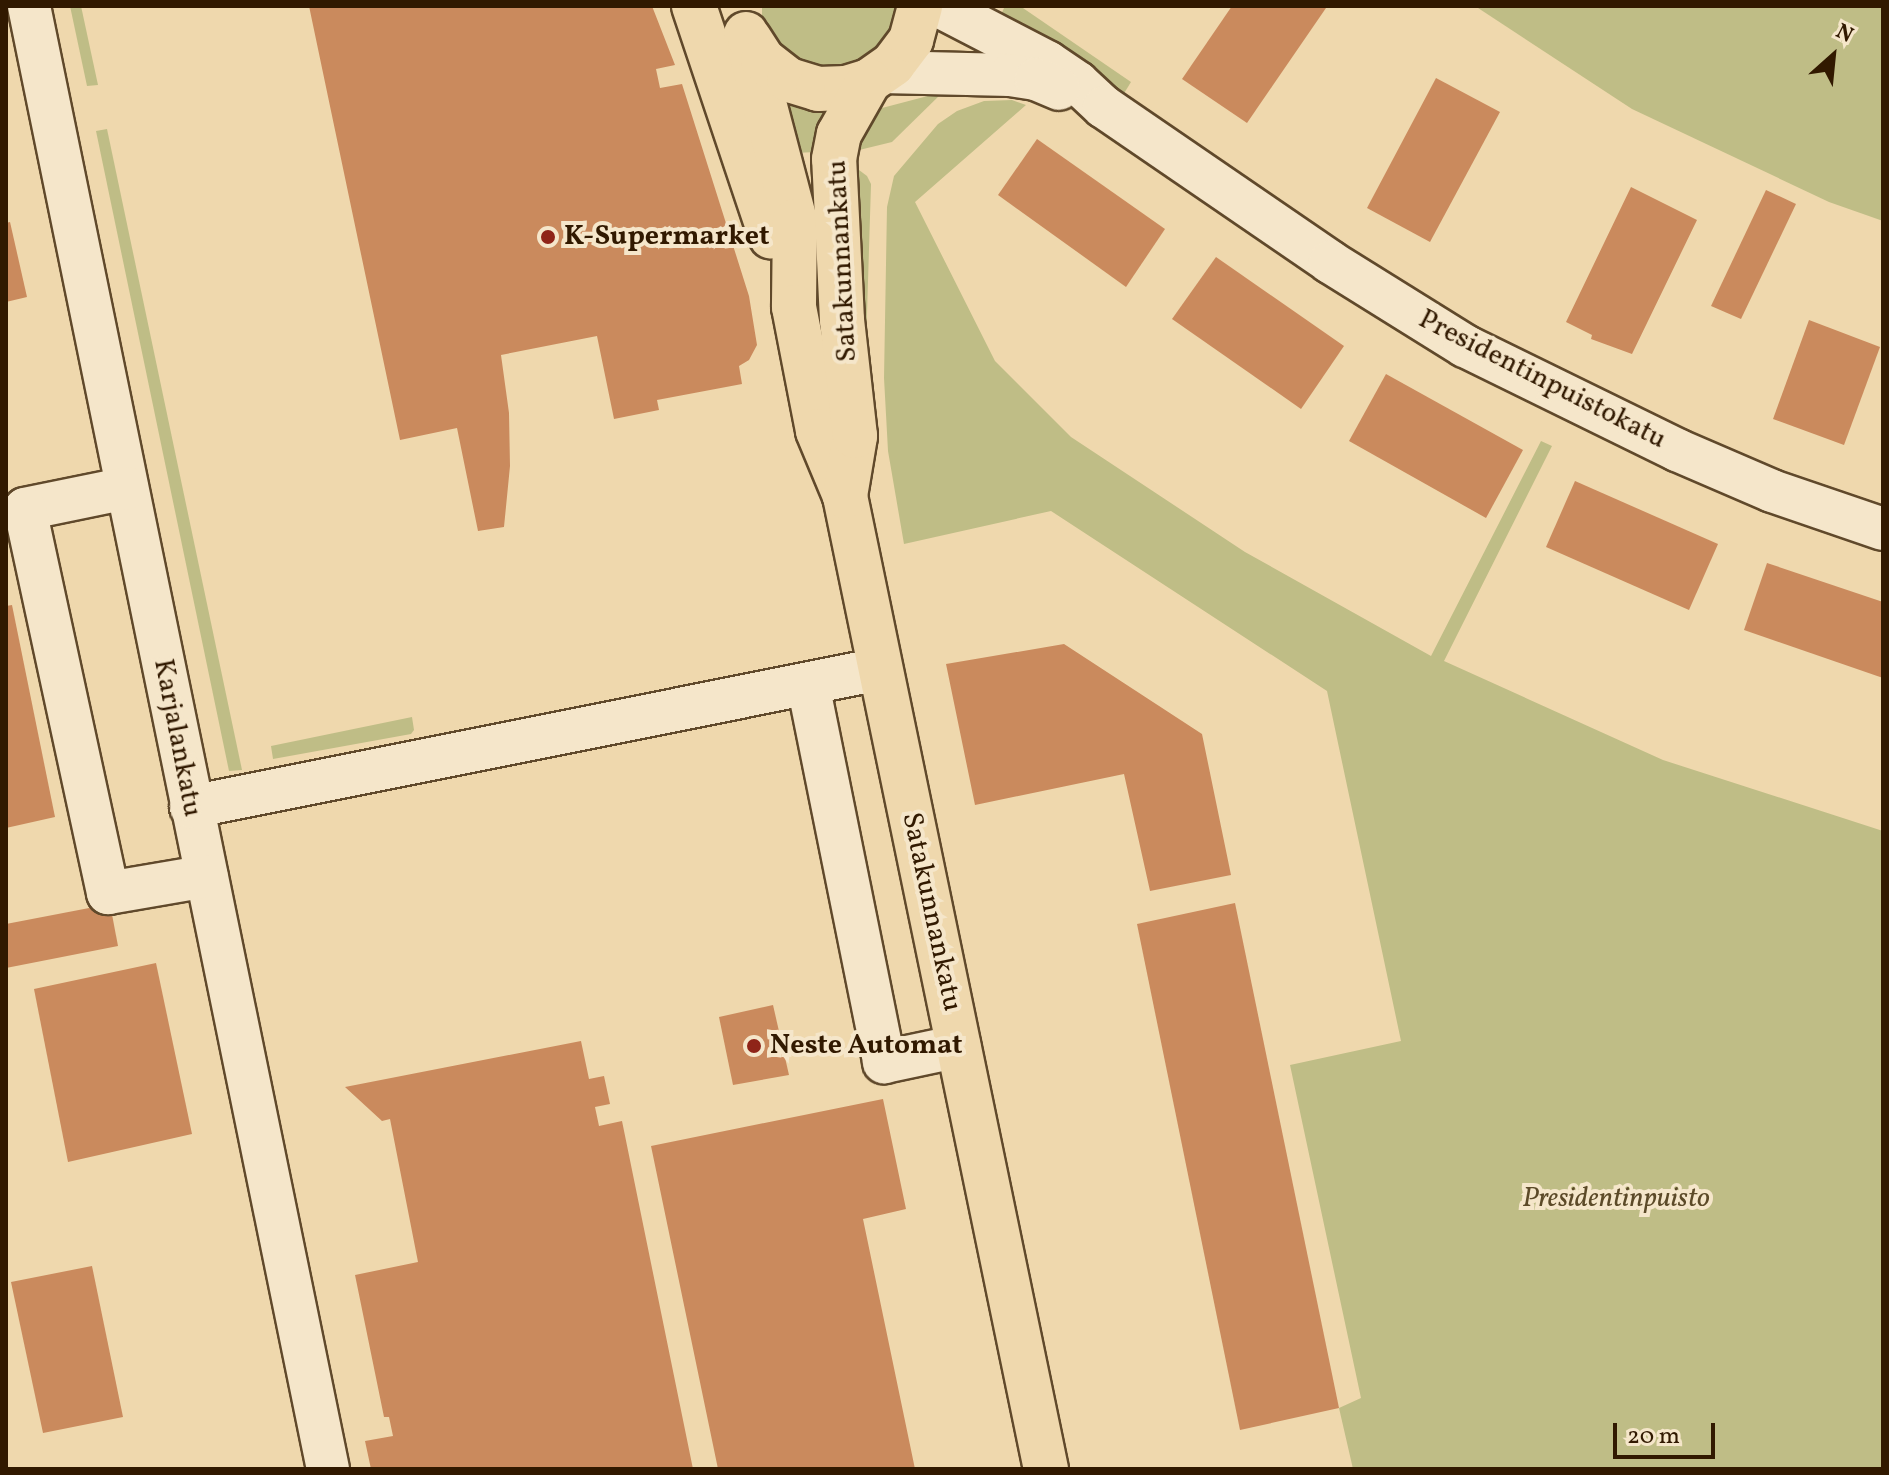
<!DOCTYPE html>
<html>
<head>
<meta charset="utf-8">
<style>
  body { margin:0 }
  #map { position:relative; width:1889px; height:1475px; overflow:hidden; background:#efd8ad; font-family:Vollkorn,serif }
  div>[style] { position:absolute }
  .green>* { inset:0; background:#bfbd86 }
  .building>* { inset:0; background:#ca8a5d }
  .roads { filter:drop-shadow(2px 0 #60492b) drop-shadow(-2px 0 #60492b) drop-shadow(0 2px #60492b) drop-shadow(0 -2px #60492b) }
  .minor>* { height:42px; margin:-21px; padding:0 21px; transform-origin:21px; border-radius:21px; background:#f5e6ca }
  .major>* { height:44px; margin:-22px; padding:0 22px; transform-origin:22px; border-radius:22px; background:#efd8ad }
  .dots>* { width:22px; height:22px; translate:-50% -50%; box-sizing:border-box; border:4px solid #f5e6ca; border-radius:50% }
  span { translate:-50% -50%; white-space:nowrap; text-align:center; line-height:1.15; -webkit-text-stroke:8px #f5e6ca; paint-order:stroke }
  .poi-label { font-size:28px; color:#311900; font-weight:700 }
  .left { translate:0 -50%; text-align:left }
  .street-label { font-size:28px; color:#311900 }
  .park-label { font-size:28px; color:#5c4a28; font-style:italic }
  .frame { position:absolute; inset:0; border:8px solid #311900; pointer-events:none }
  .north { position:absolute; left:1793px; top:16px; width:80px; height:80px; -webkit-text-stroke:6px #f5e6ca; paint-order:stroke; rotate:27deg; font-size:22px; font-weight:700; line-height:32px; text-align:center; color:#311900 }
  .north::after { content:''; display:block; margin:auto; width:28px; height:36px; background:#311900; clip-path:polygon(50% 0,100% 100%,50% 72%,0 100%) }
  .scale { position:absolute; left:1613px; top:1423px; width:102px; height:36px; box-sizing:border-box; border:4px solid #311900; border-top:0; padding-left:10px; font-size:24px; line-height:28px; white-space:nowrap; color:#311900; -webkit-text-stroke:6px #f5e6ca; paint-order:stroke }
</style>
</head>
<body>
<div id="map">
  <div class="green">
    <i style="clip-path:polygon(70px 6px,81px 6px,98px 85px,87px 86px)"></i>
    <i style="clip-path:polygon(762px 6px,903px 6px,895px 34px,876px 56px,852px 68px,824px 70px,798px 61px,775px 43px,762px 18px)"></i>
    <i style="clip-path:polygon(1005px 6px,1020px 6px,1131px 82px,1123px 95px,996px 25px)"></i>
    <i style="clip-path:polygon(1475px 6px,1883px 6px,1883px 221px,1829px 202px,1632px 109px)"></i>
    <i style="clip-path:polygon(943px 92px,892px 142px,851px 152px,868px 120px,882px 108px)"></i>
    <i style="clip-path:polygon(1012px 100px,1026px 105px,915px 202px,995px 361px,1071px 437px,1245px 552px,1431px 656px,1541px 441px,1552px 446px,1444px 661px,1663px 760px,1883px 831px,1883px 1469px,1353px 1469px,1339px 1408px,1361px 1398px,1290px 1065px,1401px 1041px,1327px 691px,1051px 511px,904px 544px,888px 451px,884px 378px,887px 207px,894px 176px,938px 124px,957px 111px,984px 101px)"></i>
    <i style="clip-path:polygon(783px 103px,827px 113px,816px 152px,794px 153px)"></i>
    <i style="clip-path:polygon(107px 129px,242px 770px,229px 771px,96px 131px)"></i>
    <i style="clip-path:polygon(859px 170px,867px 176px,871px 184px,865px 379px,848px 171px)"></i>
    <i style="clip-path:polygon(412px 717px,414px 730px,411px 734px,273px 759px,271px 746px)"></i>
  </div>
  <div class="building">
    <i style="clip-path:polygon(309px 6px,652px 6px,675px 65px,656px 69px,660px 88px,682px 84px,749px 296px,757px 345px,749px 360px,739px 366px,742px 384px,657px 400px,659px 410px,614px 419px,597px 336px,501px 355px,509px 413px,510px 466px,504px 527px,478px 531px,457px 428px,400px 440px)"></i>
    <i style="clip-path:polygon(1232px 6px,1326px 8px,1247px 123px,1182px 79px)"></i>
    <i style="clip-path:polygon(1436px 78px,1500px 112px,1430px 242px,1367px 208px)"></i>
    <i style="clip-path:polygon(1037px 139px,1165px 229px,1126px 287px,998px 195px)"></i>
    <i style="clip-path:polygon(1631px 187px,1697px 220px,1632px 354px,1591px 339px,1592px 335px,1566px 322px)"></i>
    <i style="clip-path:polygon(1766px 190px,1796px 204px,1741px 319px,1711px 306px)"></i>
    <i style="clip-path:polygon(10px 222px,27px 297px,6px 302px,6px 223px)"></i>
    <i style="clip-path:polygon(1216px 257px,1344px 346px,1301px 409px,1172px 319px)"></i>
    <i style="clip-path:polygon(1809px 320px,1880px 347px,1844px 445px,1773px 419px)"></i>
    <i style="clip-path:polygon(1386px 374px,1523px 450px,1486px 518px,1349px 441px)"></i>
    <i style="clip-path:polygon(1575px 481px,1718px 544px,1689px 610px,1546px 547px)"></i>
    <i style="clip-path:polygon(1767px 563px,1883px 602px,1883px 678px,1744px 630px)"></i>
    <i style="clip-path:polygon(12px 605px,55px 817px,6px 828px,6px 606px)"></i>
    <i style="clip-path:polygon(1064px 644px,1202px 734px,1231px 875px,1150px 891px,1124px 774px,975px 805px,946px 664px)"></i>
    <i style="clip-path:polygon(1235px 903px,1339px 1408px,1240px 1430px,1137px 924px)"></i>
    <i style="clip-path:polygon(110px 904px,118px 946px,6px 968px,6px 924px)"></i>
    <i style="clip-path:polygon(156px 963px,192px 1134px,68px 1162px,34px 989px)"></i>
    <i style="clip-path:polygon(773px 1005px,789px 1075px,733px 1085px,719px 1017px)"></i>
    <i style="clip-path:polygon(581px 1041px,589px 1079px,604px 1076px,610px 1104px,595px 1107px,599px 1126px,622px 1121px,693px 1469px,371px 1469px,365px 1441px,393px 1436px,389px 1417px,384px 1417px,355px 1275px,418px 1262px,390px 1119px,382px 1121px,345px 1087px)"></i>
    <i style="clip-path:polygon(883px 1099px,906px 1209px,863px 1219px,915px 1469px,718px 1469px,651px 1146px)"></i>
    <i style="clip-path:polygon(92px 1266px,123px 1417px,43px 1433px,11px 1282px)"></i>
  </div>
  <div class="roads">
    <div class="minor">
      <i style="left:29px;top:6px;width:1493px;rotate:78.45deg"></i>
      <i style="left:939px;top:6px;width:122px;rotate:27.4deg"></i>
      <i style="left:1047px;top:62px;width:37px;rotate:34deg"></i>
      <i style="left:1078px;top:83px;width:35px;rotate:43deg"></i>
      <i style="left:1104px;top:107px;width:274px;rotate:34.4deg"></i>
      <i style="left:1330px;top:262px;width:159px;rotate:31.9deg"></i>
      <i style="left:1465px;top:346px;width:236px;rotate:26.1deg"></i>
      <i style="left:1677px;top:450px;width:103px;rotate:23.3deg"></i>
      <i style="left:1772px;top:491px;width:117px;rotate:18.9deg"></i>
      <i style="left:882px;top:72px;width:128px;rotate:1.3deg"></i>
      <i style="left:1010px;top:75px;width:26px;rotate:9deg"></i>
      <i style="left:1036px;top:79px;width:25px;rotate:23deg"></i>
      <i style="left:127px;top:488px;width:104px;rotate:168.4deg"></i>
      <i style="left:25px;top:509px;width:393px;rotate:77.8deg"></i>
      <i style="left:108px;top:893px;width:100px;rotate:-9.7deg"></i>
      <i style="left:808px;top:684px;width:386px;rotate:78.6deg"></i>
      <i style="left:884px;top:1062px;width:77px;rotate:-12deg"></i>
      <i style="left:191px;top:807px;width:703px;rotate:-11.33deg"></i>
    </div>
    <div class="major">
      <i style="left:694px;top:6px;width:243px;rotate:71.5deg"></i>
      <i style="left:746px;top:34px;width:193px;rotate:75.3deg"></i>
      <i style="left:795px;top:221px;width:86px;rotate:90.7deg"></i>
      <i style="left:794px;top:307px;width:126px;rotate:79deg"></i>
      <i style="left:818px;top:431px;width:70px;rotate:67.4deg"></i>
      <i style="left:845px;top:496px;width:994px;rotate:78.33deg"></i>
      <i style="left:750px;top:40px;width:24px;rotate:57deg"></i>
      <i style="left:763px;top:60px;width:33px;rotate:38deg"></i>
      <i style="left:789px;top:80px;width:30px;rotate:17deg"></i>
      <i style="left:818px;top:89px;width:28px;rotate:-2deg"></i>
      <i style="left:846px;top:88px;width:24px;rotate:-17deg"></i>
      <i style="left:869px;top:81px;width:29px;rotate:-35deg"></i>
      <i style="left:893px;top:64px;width:30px;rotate:-53deg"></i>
      <i style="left:911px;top:40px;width:35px;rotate:-75deg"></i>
      <i style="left:845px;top:496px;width:61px;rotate:-80.5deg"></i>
      <i style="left:855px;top:436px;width:117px;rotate:-96.4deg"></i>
      <i style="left:842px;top:320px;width:161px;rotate:-92.8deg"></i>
      <i style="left:834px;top:159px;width:25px;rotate:-79deg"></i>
      <i style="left:839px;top:134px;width:61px;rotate:-60.5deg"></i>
    </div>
  </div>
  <div class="dots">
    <i style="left:548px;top:237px;background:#8f2418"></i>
    <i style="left:754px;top:1046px;background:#8f2418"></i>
  </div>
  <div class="poi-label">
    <span class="left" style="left:564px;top:237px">K-Supermarket</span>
    <span class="left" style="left:770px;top:1046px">Neste Automat</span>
  </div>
  <div class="street-label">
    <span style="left:843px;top:261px;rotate:-93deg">Satakunnankatu</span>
    <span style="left:1542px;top:380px;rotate:27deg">Presidentinpuistokatu</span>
    <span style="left:177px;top:738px;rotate:79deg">Karjalankatu</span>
    <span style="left:931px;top:912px;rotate:78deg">Satakunnankatu</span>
  </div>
  <div class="park-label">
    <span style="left:1616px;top:1199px">Presidentinpuisto</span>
  </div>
  <div class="frame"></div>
  <div class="north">N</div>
  <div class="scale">20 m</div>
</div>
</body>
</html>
